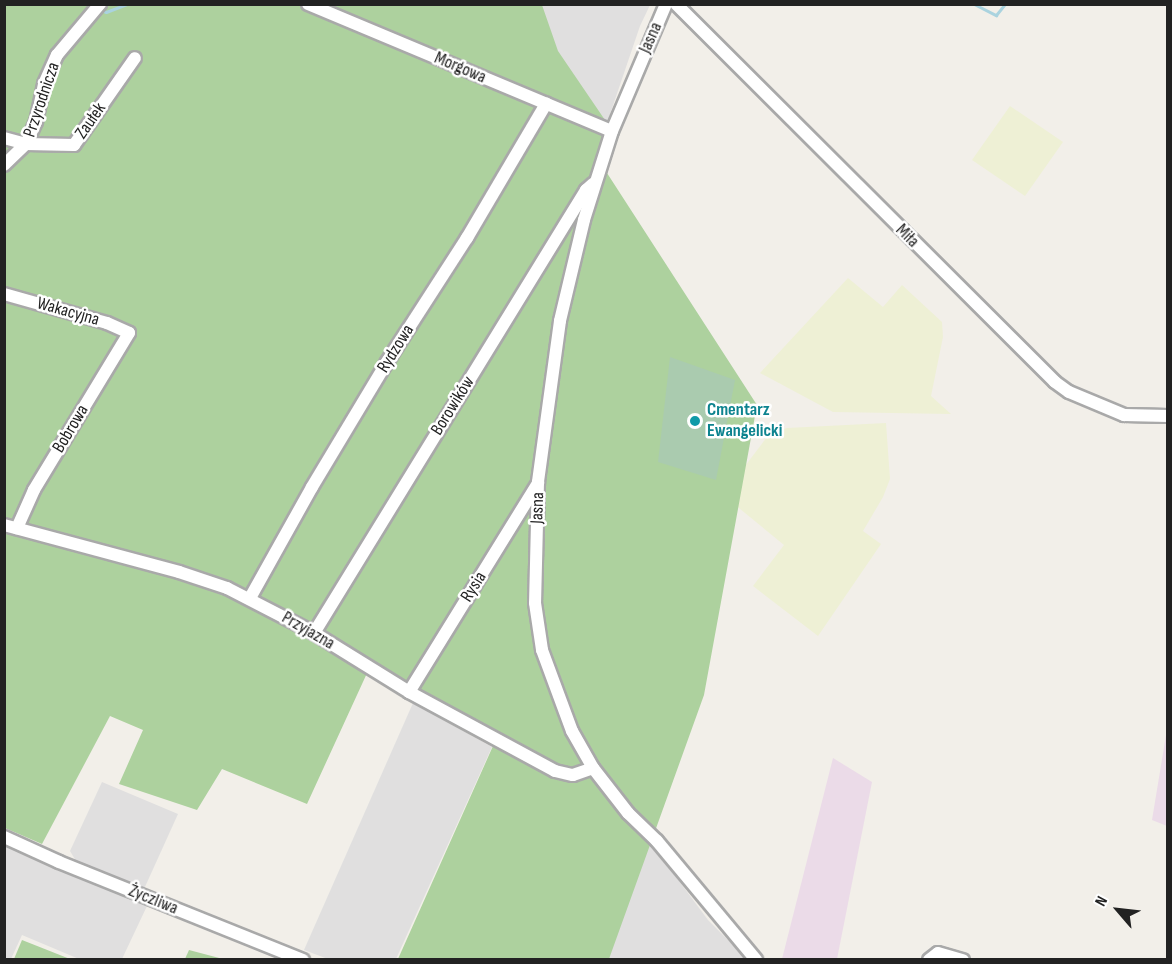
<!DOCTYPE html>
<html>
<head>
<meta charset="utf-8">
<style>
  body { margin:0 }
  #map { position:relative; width:1172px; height:964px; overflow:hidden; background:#f2efe9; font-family:"Sofia Sans Condensed",sans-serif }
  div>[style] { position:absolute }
  .residential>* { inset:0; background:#e0dfdf }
  .industrial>* { inset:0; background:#ebdbe8 }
  .farmland>* { inset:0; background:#eef0d5 }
  .forest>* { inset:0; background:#add19e }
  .cemetery>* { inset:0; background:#aacbaf }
  .stream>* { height:3px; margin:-1.5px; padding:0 1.5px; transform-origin:1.5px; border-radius:1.5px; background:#aad3df }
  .roads { filter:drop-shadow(2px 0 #a9a9a9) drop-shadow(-2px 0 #a9a9a9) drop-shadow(0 2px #a9a9a9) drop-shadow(0 -2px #a9a9a9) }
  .street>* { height:12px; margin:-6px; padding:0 6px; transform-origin:6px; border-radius:6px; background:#fff }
  .dots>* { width:16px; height:16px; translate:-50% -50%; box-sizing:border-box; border:3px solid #fff; border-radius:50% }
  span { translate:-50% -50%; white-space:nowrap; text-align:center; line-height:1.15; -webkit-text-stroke:5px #fff; paint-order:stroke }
  .street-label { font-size:18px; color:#222 }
  .culture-label { font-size:18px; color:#0d838f; font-weight:700 }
  .left { translate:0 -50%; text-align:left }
  .frame { position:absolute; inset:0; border:6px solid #222; pointer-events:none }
  .north { position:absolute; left:1088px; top:880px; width:60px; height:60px; -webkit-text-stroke:4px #fff; paint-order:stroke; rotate:298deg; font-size:16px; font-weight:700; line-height:24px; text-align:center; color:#222 }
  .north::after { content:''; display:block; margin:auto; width:21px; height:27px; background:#222; clip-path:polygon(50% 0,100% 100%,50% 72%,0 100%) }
</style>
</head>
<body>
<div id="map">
  <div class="residential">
    <i style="clip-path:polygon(338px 5px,650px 5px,640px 26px,607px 123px)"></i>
    <i style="clip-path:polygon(413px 703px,492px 747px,396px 959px,328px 959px,304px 950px)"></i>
    <i style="clip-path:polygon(102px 782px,178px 814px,144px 889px,76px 861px,70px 851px)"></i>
    <i style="clip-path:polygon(650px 842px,708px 920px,747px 959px,608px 960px)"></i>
    <i style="clip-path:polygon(5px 843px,147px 906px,122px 959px,79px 959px,22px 935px,11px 959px,5px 960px)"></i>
  </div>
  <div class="industrial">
    <i style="clip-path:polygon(1167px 729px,1167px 826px,1152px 820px)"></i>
    <i style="clip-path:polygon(833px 758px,872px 782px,837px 959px,782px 959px)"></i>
  </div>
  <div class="farmland">
    <i style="clip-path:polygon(1010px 106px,1063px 142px,1025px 196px,972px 160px)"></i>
    <i style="clip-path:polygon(848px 278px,883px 307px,902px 285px,942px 322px,943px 337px,931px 396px,951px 414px,833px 412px,760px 373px)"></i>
    <i style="clip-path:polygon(886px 423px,890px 479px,883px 497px,863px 531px,881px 544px,818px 636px,753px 586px,784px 545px,723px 495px,770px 433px,787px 428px)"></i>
  </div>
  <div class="forest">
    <i style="clip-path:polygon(4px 5px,542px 5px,558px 51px,607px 123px,607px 173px,757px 405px,704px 695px,609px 959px,398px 959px,493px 746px,368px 671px,307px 804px,222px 769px,197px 810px,119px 784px,143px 730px,110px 716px,42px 844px,5px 828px)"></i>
    <i style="clip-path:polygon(22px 940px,70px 959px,14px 959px)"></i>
    <i style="clip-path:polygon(189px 950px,223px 959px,185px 959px)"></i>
  </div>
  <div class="cemetery">
    <i style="clip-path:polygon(670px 357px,735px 380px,716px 480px,658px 462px)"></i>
  </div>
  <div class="stream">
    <i style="left:974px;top:4px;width:25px;rotate:27deg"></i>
    <i style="left:996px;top:15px;width:14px;rotate:-51deg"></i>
    <i style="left:101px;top:10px;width:5px;rotate:22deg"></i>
    <i style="left:106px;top:12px;width:22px;rotate:-21deg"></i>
  </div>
  <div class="roads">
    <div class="street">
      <i style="left:308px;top:4px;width:329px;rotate:22.7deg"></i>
      <i style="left:666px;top:4px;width:138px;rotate:113deg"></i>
      <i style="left:612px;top:131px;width:93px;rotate:107.5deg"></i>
      <i style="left:584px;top:220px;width:104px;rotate:103.4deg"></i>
      <i style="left:560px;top:321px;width:162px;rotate:97.8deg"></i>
      <i style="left:538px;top:482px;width:121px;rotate:91.4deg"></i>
      <i style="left:535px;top:603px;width:48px;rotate:81.5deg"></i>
      <i style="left:542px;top:650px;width:86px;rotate:69.7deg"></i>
      <i style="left:572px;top:731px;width:43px;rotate:60.4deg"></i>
      <i style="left:593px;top:768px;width:57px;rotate:52.1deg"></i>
      <i style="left:628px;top:813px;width:40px;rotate:44deg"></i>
      <i style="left:657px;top:841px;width:155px;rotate:50.2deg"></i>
      <i style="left:676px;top:4px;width:535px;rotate:44.92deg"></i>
      <i style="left:1055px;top:382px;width:17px;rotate:36deg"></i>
      <i style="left:1069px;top:392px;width:60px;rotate:22.7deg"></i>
      <i style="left:1124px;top:415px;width:44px;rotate:1.3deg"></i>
      <i style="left:4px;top:138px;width:23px;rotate:15deg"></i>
      <i style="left:26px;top:144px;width:48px;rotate:1.2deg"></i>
      <i style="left:74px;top:145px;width:106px;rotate:-55deg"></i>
      <i style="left:4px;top:165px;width:30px;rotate:-44deg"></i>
      <i style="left:26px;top:144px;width:24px;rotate:-66deg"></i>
      <i style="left:36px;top:122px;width:39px;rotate:-78deg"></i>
      <i style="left:44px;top:84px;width:32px;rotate:-66deg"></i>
      <i style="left:57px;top:55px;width:67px;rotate:-49.9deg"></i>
      <i style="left:4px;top:294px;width:107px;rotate:15.7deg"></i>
      <i style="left:107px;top:323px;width:24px;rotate:24deg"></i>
      <i style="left:129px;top:333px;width:184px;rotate:121.2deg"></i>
      <i style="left:34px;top:490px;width:42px;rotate:114.1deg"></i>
      <i style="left:4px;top:525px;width:181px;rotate:15deg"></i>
      <i style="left:179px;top:572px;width:51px;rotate:18.4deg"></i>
      <i style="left:227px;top:588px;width:98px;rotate:27.3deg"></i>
      <i style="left:314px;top:633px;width:112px;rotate:31.8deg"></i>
      <i style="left:409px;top:692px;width:166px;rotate:28.4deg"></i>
      <i style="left:555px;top:771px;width:18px;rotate:13deg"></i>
      <i style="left:573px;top:775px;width:21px;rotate:-19deg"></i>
      <i style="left:250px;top:598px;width:127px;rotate:-60.8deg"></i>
      <i style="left:312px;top:487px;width:146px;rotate:-59deg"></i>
      <i style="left:387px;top:362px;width:148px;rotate:-57.2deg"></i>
      <i style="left:467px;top:238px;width:156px;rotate:-59.5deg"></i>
      <i style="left:314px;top:633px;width:520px;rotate:-58.45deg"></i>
      <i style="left:586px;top:190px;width:9px;rotate:-41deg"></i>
      <i style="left:409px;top:692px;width:246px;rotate:-58.3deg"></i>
      <i style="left:4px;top:837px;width:60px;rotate:24.4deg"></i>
      <i style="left:59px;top:862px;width:263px;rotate:21.9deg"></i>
      <i style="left:929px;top:960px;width:11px;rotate:-38deg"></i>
      <i style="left:938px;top:953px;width:26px;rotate:16deg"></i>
    </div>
  </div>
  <div class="dots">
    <i style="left:695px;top:421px;background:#0f9aa8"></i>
  </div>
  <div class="street-label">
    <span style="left:651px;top:38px;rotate:-66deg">Jasna</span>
    <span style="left:460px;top:68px;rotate:23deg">Morgowa</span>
    <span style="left:42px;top:100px;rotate:-71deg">Przyrodnicza</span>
    <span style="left:91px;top:121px;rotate:-55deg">Zaułek</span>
    <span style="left:907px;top:236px;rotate:45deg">Miła</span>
    <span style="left:68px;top:312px;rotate:16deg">Wakacyjna</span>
    <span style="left:396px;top:349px;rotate:-58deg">Rydzowa</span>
    <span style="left:453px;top:406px;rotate:-58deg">Borowików</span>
    <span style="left:71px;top:429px;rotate:-59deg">Bobrowa</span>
    <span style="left:538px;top:508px;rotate:-88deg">Jasna</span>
    <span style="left:474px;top:587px;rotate:-58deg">Rysia</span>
    <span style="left:308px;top:631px;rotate:30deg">Przyjazna</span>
    <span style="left:153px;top:900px;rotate:22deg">Życzliwa</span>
  </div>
  <div class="culture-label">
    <span class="left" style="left:707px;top:421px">Cmentarz<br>Ewangelicki</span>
  </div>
  <div class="frame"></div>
  <div class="north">N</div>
</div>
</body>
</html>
